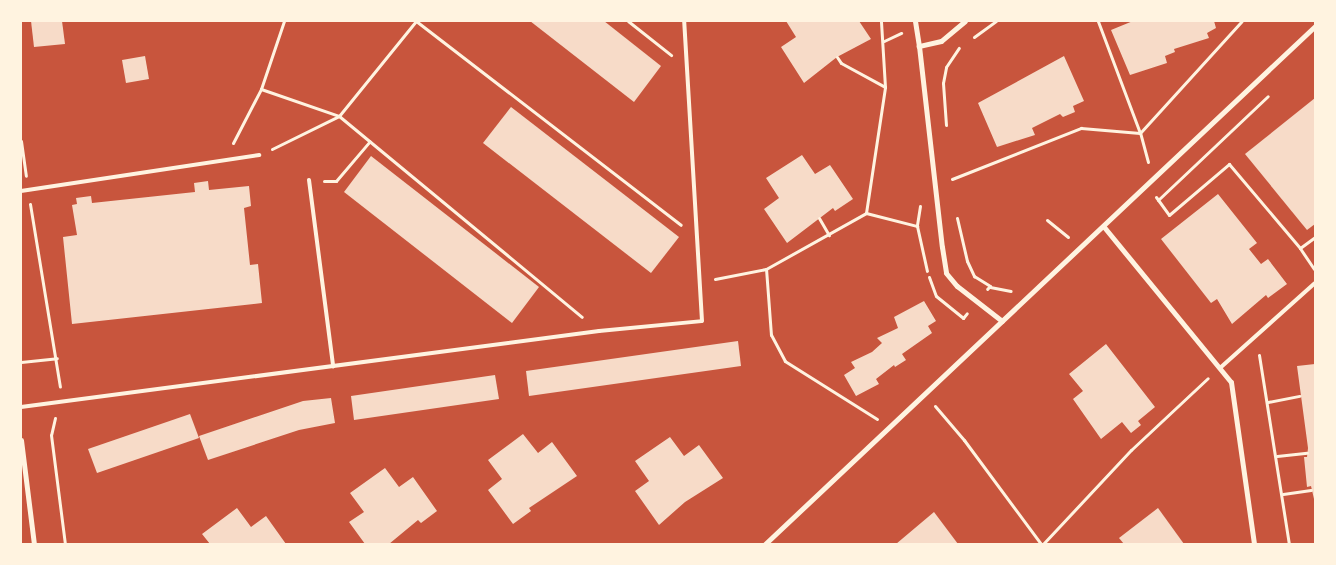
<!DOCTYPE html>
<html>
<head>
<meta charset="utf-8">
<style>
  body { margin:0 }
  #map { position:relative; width:1336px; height:565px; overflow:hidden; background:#c8553d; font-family:Lora,serif }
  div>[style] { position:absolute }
  .building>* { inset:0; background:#f7dbc8 }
  .path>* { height:3px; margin:-1.5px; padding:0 1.5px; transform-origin:1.5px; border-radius:1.5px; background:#fff3e0 }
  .service>* { height:4px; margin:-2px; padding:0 2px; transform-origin:2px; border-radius:2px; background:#fff3e0 }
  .minor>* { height:5px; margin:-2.5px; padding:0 2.5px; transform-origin:2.5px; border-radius:2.5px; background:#fff3e0 }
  span { translate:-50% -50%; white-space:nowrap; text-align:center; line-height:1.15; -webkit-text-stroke:5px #fff3e0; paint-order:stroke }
  .frame { position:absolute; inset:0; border:22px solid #fff3e0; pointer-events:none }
</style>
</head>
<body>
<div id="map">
  <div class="building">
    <i style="clip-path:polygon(31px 21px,62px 21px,65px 44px,34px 47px)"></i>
    <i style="clip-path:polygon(530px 21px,604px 21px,661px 66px,634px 102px)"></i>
    <i style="clip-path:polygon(786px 21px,859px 21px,871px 39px,837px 57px,804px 83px,781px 47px,796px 37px)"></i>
    <i style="clip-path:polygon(1133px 21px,1214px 21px,1216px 28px,1207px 33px,1209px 38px,1174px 49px,1175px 52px,1165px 56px,1167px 63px,1130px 75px,1111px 30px)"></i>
    <i style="clip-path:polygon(145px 56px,149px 79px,126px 83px,122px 60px)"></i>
    <i style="clip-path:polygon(1064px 56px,1084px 101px,1073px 106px,1075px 112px,1063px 117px,1060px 114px,1032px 128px,1035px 135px,997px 147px,978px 103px)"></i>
    <i style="clip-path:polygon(1315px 98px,1315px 224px,1307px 230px,1245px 154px)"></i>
    <i style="clip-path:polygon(511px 107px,679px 237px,651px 273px,483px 143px)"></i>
    <i style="clip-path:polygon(802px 155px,815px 174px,830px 165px,853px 199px,835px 211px,833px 208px,787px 243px,764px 209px,779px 198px,766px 178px)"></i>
    <i style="clip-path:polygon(371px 156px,539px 287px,512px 323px,344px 192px)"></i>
    <i style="clip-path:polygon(208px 181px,209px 190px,249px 186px,251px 206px,244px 208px,250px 265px,258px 264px,262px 303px,72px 324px,63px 237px,77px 235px,72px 205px,77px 204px,76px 198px,91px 196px,92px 203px,195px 192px,194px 183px)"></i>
    <i style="clip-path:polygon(1218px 194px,1257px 243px,1249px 249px,1261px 264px,1268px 259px,1287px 284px,1268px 298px,1266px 295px,1232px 324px,1217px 299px,1211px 303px,1161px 239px)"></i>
    <i style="clip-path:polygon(924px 301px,936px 321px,928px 326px,932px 333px,902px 354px,906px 360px,895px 367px,894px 365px,876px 379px,879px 384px,856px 396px,844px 375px,855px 368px,851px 362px,872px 352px,882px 343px,877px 338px,898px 328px,894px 317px)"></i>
    <i style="clip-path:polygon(738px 341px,741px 366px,529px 396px,526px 371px)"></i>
    <i style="clip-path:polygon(1106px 344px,1155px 407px,1138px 421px,1141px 425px,1131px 433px,1122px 422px,1101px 439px,1073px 399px,1083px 391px,1069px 374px)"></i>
    <i style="clip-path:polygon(1315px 364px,1315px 498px,1314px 499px,1311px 486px,1307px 487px,1304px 457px,1307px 457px,1308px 448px,1297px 366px)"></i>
    <i style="clip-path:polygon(495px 375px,499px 399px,354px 420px,351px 396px)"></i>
    <i style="clip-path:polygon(331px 398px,335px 423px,299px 430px,208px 460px,199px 436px,303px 401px)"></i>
    <i style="clip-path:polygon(190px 414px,199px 438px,97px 473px,88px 449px)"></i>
    <i style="clip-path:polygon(523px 434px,538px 453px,552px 442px,577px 476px,529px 508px,531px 511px,513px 524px,488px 490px,502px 479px,488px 460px)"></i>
    <i style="clip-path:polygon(670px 437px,684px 456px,699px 445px,723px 478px,685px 502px,659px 525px,635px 491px,649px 481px,635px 461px)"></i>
    <i style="clip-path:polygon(385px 468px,399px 487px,413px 477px,437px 511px,421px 523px,418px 520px,389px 544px,365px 544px,349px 522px,364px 512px,350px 493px)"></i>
    <i style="clip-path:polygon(237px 508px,251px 527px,266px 516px,286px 544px,210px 544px,202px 534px)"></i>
    <i style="clip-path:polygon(1158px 508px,1184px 544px,1124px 544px,1119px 538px)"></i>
    <i style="clip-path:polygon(934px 512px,958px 544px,896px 544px)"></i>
  </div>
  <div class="path">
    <i style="left:416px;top:21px;width:334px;rotate:37.6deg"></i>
    <i style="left:628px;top:21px;width:55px;rotate:38.3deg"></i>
    <i style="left:974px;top:37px;width:27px;rotate:-36deg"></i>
    <i style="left:884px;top:41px;width:19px;rotate:-25deg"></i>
    <i style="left:837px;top:57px;width:7px;rotate:56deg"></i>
    <i style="left:841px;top:63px;width:50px;rotate:28.6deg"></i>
    <i style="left:261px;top:89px;width:72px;rotate:-71.3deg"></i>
    <i style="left:946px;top:125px;width:42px;rotate:-94.1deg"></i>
    <i style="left:943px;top:83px;width:16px;rotate:-79deg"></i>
    <i style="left:946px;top:67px;width:23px;rotate:-56deg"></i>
    <i style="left:21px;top:141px;width:35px;rotate:82deg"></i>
    <i style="left:233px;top:143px;width:61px;rotate:-62.6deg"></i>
    <i style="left:261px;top:89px;width:83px;rotate:19.1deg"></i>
    <i style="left:339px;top:116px;width:315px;rotate:39.6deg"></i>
    <i style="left:272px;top:149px;width:75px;rotate:-26.2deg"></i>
    <i style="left:339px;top:116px;width:122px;rotate:-51deg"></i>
    <i style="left:1148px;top:162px;width:30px;rotate:-105deg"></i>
    <i style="left:1140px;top:133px;width:151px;rotate:-47.7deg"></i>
    <i style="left:952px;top:179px;width:139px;rotate:-21.6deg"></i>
    <i style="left:1081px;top:128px;width:59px;rotate:4.8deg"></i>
    <i style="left:1140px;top:133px;width:120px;rotate:-110.6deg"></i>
    <i style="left:324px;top:181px;width:12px"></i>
    <i style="left:336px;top:181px;width:52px;rotate:-49.6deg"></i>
    <i style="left:1156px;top:197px;width:22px;rotate:54deg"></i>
    <i style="left:1169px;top:215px;width:79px;rotate:-40.4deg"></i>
    <i style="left:1229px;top:164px;width:110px;rotate:49.8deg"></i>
    <i style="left:1158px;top:200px;width:151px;rotate:-43.4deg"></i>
    <i style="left:30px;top:204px;width:185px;rotate:80.7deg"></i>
    <i style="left:920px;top:206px;width:20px;rotate:99deg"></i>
    <i style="left:917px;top:226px;width:46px;rotate:77.5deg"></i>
    <i style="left:866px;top:213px;width:127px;rotate:-81.4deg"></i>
    <i style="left:885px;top:87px;width:66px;rotate:-93.5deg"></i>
    <i style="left:819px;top:218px;width:20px;rotate:60deg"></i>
    <i style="left:957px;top:218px;width:44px;rotate:76.9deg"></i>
    <i style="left:967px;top:261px;width:17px;rotate:65deg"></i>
    <i style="left:974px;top:276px;width:19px;rotate:32deg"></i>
    <i style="left:990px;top:286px;width:4px;rotate:135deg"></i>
    <i style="left:1047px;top:220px;width:27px;rotate:39deg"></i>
    <i style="left:1314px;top:269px;width:25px;rotate:-124deg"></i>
    <i style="left:1300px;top:248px;width:19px;rotate:-36deg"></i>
    <i style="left:929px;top:277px;width:20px;rotate:70deg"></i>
    <i style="left:936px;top:296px;width:35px;rotate:39deg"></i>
    <i style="left:963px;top:318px;width:6px;rotate:-51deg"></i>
    <i style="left:715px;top:279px;width:52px;rotate:-11.1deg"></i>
    <i style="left:990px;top:287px;width:21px;rotate:11deg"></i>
    <i style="left:1259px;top:355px;width:191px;rotate:81deg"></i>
    <i style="left:21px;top:362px;width:36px;rotate:-6deg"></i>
    <i style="left:1268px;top:402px;width:32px;rotate:-11deg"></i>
    <i style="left:935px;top:406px;width:45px;rotate:49.5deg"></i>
    <i style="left:964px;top:440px;width:129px;rotate:53.5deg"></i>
    <i style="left:55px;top:418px;width:17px;rotate:103deg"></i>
    <i style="left:51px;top:435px;width:110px;rotate:82.7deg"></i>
    <i style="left:877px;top:419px;width:109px;rotate:-147.8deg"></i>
    <i style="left:785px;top:361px;width:30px;rotate:-118deg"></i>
    <i style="left:771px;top:335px;width:66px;rotate:-94.3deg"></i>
    <i style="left:766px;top:269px;width:115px;rotate:-29.2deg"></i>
    <i style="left:866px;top:213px;width:53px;rotate:14.3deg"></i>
    <i style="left:1277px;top:456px;width:30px;rotate:-6deg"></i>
    <i style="left:1283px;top:494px;width:28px;rotate:-8deg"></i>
    <i style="left:1043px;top:544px;width:129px;rotate:-46.9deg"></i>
    <i style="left:1131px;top:450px;width:105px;rotate:-43.1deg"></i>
  </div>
  <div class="service">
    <i style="left:309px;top:180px;width:188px;rotate:82.6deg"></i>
    <i style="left:21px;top:191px;width:241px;rotate:-8.6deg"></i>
    <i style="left:1220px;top:368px;width:127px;rotate:-41.8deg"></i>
    <i style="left:21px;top:407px;width:583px;rotate:-7.49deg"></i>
    <i style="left:599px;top:331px;width:103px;rotate:-5.5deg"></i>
    <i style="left:702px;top:321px;width:301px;rotate:-93.4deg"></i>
  </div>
  <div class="minor">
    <i style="left:915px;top:21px;width:25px;rotate:81deg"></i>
    <i style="left:965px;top:21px;width:31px;rotate:140deg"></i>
    <i style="left:941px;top:41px;width:23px;rotate:167deg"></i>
    <i style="left:919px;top:46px;width:202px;rotate:83.5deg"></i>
    <i style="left:942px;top:247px;width:26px;rotate:81deg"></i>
    <i style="left:946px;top:273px;width:17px;rotate:50deg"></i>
    <i style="left:957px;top:286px;width:57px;rotate:37.9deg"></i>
    <i style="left:1104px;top:227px;width:200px;rotate:50.7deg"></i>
    <i style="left:1231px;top:382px;width:164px;rotate:81.9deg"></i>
    <i style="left:21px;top:440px;width:105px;rotate:82.9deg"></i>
    <i style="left:765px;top:544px;width:756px;rotate:-43.28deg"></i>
  </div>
  <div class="frame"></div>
</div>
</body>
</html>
